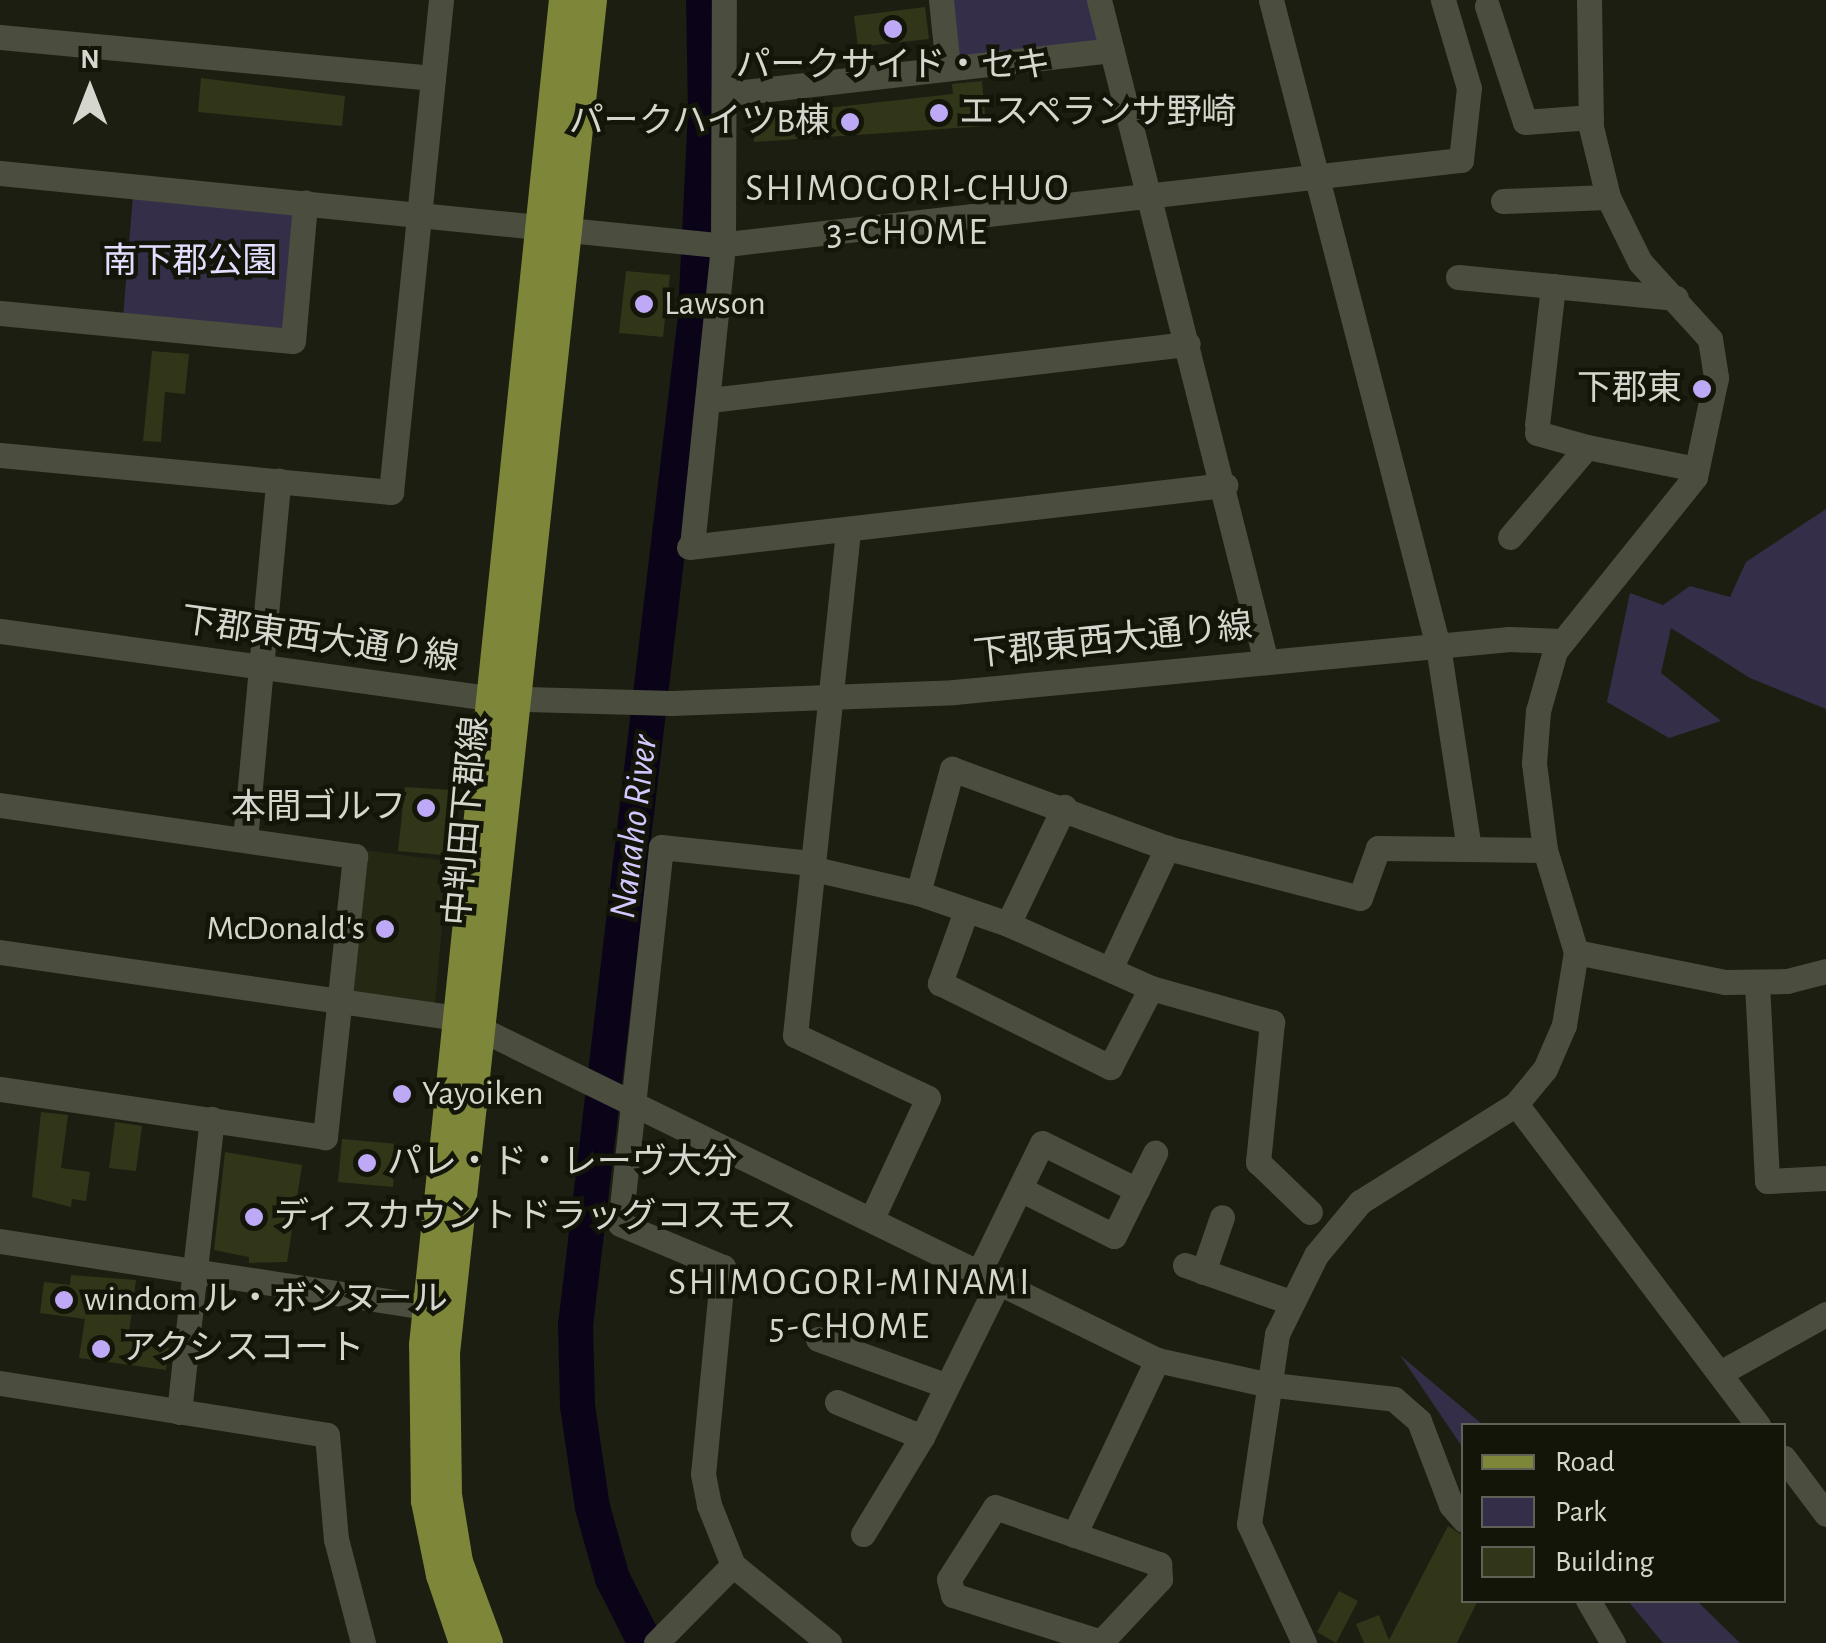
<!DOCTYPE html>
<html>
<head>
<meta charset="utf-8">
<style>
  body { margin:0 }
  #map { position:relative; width:1826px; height:1643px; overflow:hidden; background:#1c1e11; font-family:"Alegreya Sans","Noto Sans JP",sans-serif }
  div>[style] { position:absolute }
  .built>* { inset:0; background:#252813 }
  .green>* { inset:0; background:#352e49 }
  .river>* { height:35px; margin:-17.5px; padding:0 17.5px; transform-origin:17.5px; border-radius:17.5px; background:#0b0419 }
  .building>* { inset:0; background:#323619 }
  .minor>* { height:25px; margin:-12.5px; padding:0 12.5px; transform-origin:12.5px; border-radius:12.5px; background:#4b4e3e }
  .major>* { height:30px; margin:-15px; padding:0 15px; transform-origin:15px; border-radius:15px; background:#7e8739 }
  .dots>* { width:28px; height:28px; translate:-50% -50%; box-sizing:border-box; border:5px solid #131508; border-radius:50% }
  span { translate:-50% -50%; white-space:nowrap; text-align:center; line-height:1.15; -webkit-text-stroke:9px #131508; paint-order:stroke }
  .poi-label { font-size:35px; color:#d5d6cd }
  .left { translate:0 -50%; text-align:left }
  .right { translate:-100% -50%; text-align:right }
  .park-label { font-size:35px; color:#e4ddff }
  .street-label { font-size:35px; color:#d5d6cd }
  .neighbourhood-label { font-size:38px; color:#d5d6cd; letter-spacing:2.5px }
  .water-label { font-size:38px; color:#d4c7ff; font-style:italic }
  .legend { position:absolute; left:1461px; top:1423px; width:325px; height:180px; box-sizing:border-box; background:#131508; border:2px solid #616257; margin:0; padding:12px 18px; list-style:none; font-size:30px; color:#d5d6cd }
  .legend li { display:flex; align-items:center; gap:20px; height:50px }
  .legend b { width:50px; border:2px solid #616257 }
  .north { position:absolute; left:40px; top:40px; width:100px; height:100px; -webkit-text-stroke:8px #131508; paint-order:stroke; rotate:0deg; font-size:28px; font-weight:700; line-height:40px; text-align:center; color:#d5d6cd }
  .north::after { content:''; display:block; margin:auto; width:35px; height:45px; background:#d5d6cd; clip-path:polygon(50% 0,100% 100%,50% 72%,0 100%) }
</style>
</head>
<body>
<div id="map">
  <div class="built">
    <i style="clip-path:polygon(364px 850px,448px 861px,435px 1004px,358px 995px,350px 985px)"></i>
  </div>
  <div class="green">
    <i style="clip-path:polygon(945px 0,1091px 0,1100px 36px,1096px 44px,959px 60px)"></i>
    <i style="clip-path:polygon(133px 196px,291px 211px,297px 218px,286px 325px,279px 331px,123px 317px)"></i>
    <i style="clip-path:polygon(1826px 509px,1826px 709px,1750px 678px,1671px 628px,1661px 673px,1721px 721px,1669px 738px,1607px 702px,1630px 593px,1663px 605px,1690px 586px,1730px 597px,1746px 562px)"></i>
    <i style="clip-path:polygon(1400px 1355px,1483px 1425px,1464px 1426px,1463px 1448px)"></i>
    <i style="clip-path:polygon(1628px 1601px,1697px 1601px,1740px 1643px,1663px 1643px)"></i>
  </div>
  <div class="river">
    <i style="left:645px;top:1643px;width:73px;rotate:-116.9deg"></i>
    <i style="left:612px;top:1578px;width:74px;rotate:-105.7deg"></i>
    <i style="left:592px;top:1507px;width:103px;rotate:-98.4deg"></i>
    <i style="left:577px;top:1405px;width:80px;rotate:-91.4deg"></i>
    <i style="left:575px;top:1325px;width:1017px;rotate:-83.22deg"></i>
    <i style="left:695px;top:315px;width:203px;rotate:-87.2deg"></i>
    <i style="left:705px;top:112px;width:112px;rotate:-91deg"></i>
  </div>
  <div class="building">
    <i style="clip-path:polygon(925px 7px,929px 39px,858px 47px,854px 16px)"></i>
    <i style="clip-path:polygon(201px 78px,345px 96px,342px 126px,198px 112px)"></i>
    <i style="clip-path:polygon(982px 81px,986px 126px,754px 142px,756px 116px,953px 94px,952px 84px)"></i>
    <i style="clip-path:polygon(626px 271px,670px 275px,663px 337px,619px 333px)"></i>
    <i style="clip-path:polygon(152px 351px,189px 354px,185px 394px,165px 392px,161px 442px,143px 441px)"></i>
    <i style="clip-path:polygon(405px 787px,452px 790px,442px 855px,398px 851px)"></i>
    <i style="clip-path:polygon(41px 1112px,68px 1115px,61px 1168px,90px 1172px,86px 1201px,72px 1199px,71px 1207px,32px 1197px)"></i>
    <i style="clip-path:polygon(115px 1122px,142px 1126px,136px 1171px,109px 1168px)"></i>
    <i style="clip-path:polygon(342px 1139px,397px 1144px,393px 1187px,338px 1182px)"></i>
    <i style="clip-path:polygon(225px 1152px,302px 1165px,287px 1262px,249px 1263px,249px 1257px,214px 1250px)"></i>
    <i style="clip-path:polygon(71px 1275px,136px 1280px,128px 1341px,169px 1348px,166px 1370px,79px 1358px,85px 1319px,40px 1313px,44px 1282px,70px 1285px)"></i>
    <i style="clip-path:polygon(1448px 1526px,1464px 1536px,1464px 1600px,1478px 1600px,1457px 1643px,1364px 1643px,1356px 1624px,1379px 1615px,1389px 1640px)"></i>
    <i style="clip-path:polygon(1339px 1591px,1358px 1601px,1336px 1643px,1317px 1632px)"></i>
  </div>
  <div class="minor">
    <i style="left:941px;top:0;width:68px;rotate:84.1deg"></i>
    <i style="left:1099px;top:0;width:683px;rotate:75.84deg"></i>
    <i style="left:1271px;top:0;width:667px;rotate:75.51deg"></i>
    <i style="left:1438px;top:646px;width:205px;rotate:81.3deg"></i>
    <i style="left:1589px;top:0;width:127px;rotate:89.1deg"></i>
    <i style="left:1591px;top:127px;width:72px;rotate:76.3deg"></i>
    <i style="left:1608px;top:197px;width:72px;rotate:63.8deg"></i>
    <i style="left:1640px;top:262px;width:104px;rotate:47.7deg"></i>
    <i style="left:1710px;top:339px;width:39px;rotate:81deg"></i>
    <i style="left:1716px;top:378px;width:101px;rotate:102deg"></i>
    <i style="left:1695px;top:477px;width:223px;rotate:128.8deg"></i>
    <i style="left:1555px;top:651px;width:62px;rotate:105.8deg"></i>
    <i style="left:1538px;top:711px;width:52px;rotate:94.4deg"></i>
    <i style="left:1534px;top:763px;width:88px;rotate:82.8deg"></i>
    <i style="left:1545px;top:850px;width:107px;rotate:73.1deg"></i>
    <i style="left:1576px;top:952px;width:152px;rotate:11.4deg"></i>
    <i style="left:1725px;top:982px;width:62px;rotate:-0.9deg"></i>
    <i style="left:1787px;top:981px;width:40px;rotate:-14.4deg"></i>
    <i style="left:1487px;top:6px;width:122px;rotate:71.9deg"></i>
    <i style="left:1525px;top:122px;width:66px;rotate:-4.3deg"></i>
    <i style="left:0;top:37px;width:435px;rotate:5.4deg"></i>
    <i style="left:726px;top:94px;width:388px;rotate:-6.5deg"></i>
    <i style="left:0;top:173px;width:722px;rotate:5.73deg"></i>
    <i style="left:718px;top:245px;width:748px;rotate:-6.53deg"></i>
    <i style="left:1461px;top:160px;width:72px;rotate:-83.7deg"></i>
    <i style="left:1469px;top:88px;width:92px;rotate:-106.5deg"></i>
    <i style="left:1503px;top:201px;width:105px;rotate:-2.2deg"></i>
    <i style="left:1458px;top:277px;width:219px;rotate:5.5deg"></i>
    <i style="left:0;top:313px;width:294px;rotate:5.5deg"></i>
    <i style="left:293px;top:341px;width:139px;rotate:-85deg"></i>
    <i style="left:710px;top:400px;width:481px;rotate:-6.7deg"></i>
    <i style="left:1537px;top:425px;width:140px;rotate:-83.4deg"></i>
    <i style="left:1537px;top:433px;width:52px;rotate:15.6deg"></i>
    <i style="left:0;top:455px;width:393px;rotate:5.4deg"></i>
    <i style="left:391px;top:492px;width:495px;rotate:-84.2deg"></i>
    <i style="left:848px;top:531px;width:507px;rotate:96deg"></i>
    <i style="left:795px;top:1035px;width:147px;rotate:25.3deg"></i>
    <i style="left:928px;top:1098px;width:132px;rotate:115deg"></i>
    <i style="left:1510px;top:537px;width:118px;rotate:-49.5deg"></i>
    <i style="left:1587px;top:447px;width:111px;rotate:11.4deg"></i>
    <i style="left:692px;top:546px;width:303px;rotate:-84.1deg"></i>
    <i style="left:723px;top:245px;width:245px;rotate:-89.8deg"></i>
    <i style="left:689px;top:547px;width:540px;rotate:-6.6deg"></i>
    <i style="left:0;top:631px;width:496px;rotate:7.8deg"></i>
    <i style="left:491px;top:698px;width:181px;rotate:1.6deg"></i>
    <i style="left:672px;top:703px;width:282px;rotate:-2.2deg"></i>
    <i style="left:954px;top:692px;width:558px;rotate:-5.45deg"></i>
    <i style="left:1509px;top:639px;width:52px;rotate:2.2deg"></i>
    <i style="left:0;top:805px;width:359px;rotate:8.2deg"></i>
    <i style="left:355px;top:856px;width:283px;rotate:96.1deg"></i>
    <i style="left:325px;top:1137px;width:329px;rotate:-171.6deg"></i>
    <i style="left:245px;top:840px;width:361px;rotate:-84.7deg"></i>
    <i style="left:811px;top:863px;width:151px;rotate:-173.9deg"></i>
    <i style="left:661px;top:847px;width:379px;rotate:96.2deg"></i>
    <i style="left:620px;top:1224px;width:112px;rotate:22.7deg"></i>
    <i style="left:723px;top:1267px;width:208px;rotate:95.5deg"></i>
    <i style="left:703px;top:1474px;width:32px;rotate:79deg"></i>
    <i style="left:709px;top:1505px;width:65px;rotate:68.2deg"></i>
    <i style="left:733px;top:1565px;width:124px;rotate:39.1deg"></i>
    <i style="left:810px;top:868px;width:111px;rotate:13deg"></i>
    <i style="left:918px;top:893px;width:95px;rotate:19deg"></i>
    <i style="left:1008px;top:924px;width:157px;rotate:24.1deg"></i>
    <i style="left:1151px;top:988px;width:126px;rotate:15.7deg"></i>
    <i style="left:1272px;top:1022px;width:141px;rotate:95.7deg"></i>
    <i style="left:1258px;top:1162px;width:72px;rotate:43.9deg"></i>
    <i style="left:918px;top:893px;width:129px;rotate:-74.7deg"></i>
    <i style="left:952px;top:769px;width:229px;rotate:20.2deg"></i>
    <i style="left:1167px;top:848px;width:199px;rotate:14.5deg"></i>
    <i style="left:1360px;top:898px;width:53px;rotate:-70.2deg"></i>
    <i style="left:1378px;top:848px;width:167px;rotate:0.7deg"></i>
    <i style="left:966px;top:911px;width:77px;rotate:109.9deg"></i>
    <i style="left:940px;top:983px;width:190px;rotate:26.3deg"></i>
    <i style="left:1110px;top:1067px;width:89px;rotate:-62.6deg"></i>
    <i style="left:1008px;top:924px;width:130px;rotate:-64.4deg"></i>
    <i style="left:0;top:952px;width:463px;rotate:8.2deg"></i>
    <i style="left:458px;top:1018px;width:778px;rotate:26.07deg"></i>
    <i style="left:1157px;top:1360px;width:111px;rotate:12.5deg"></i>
    <i style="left:1265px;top:1384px;width:130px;rotate:6.6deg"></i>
    <i style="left:1394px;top:1399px;width:33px;rotate:41deg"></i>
    <i style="left:1419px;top:1421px;width:90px;rotate:69.1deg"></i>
    <i style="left:1451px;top:1505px;width:20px;rotate:49deg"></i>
    <i style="left:1111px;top:967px;width:132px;rotate:-64.8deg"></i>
    <i style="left:1757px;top:983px;width:198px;rotate:87.1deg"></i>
    <i style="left:1767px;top:1181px;width:59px;rotate:-2.9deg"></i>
    <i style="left:1516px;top:1104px;width:403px;rotate:53deg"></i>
    <i style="left:1020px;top:1189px;width:105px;rotate:26.6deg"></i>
    <i style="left:1114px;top:1236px;width:93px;rotate:-63.7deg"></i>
    <i style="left:0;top:1241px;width:450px;rotate:8.8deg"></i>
    <i style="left:1185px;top:1265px;width:111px;rotate:19.4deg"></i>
    <i style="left:980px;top:1270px;width:141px;rotate:-64deg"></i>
    <i style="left:1042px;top:1143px;width:106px;rotate:26.3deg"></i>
    <i style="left:1203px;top:1272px;width:58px;rotate:-70.9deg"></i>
    <i style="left:818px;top:1339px;width:137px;rotate:20deg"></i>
    <i style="left:1720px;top:1373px;width:121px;rotate:-29.1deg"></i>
    <i style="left:0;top:1383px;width:331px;rotate:9deg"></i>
    <i style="left:327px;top:1435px;width:104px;rotate:85.1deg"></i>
    <i style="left:336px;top:1539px;width:107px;rotate:75.4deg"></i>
    <i style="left:837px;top:1402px;width:92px;rotate:22.4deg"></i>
    <i style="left:179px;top:1412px;width:295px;rotate:-83.6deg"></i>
    <i style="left:1784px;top:1458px;width:70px;rotate:53.1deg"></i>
    <i style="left:995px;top:1507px;width:174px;rotate:19.2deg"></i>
    <i style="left:1159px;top:1564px;width:15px;rotate:86deg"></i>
    <i style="left:1160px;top:1579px;width:86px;rotate:133.1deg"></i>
    <i style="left:1101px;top:1642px;width:155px;rotate:-162.4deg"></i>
    <i style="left:953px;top:1595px;width:16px;rotate:-104deg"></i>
    <i style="left:949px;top:1579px;width:85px;rotate:-57.4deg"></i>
    <i style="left:863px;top:1534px;width:114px;rotate:-58.7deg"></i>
    <i style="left:922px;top:1437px;width:176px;rotate:-63.7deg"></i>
    <i style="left:1074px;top:1535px;width:194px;rotate:-64.6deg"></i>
    <i style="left:1588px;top:1600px;width:50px;rotate:59.8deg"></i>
    <i style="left:656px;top:1643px;width:110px;rotate:-45.4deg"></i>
    <i style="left:1304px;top:1643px;width:131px;rotate:-114.8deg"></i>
    <i style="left:1249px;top:1524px;width:192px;rotate:-81.6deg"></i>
    <i style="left:1277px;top:1334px;width:88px;rotate:-63.7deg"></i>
    <i style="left:1316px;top:1255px;width:69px;rotate:-50.3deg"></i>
    <i style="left:1360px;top:1202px;width:184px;rotate:-32.1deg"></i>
    <i style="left:1516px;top:1104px;width:45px;rotate:-50.4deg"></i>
    <i style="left:1545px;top:1069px;width:48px;rotate:-66.6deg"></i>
    <i style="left:1564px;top:1025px;width:74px;rotate:-80.7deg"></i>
  </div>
  <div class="major">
    <i style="left:464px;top:1643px;width:72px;rotate:-108.7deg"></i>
    <i style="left:441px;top:1575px;width:76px;rotate:-101.5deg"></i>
    <i style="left:426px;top:1501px;width:156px;rotate:-90.7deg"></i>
    <i style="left:424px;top:1345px;width:1352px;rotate:-84.06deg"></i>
    <i style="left:488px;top:1643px;width:86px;rotate:-110.3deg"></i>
    <i style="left:458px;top:1562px;width:68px;rotate:-99.3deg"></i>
    <i style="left:447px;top:1495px;width:142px;rotate:-90.8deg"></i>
    <i style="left:445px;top:1353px;width:1361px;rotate:-83.8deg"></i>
  </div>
  <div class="dots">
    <i style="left:893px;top:29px;background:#bda9f5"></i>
    <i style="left:939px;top:113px;background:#bda9f5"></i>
    <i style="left:850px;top:122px;background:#bda9f5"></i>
    <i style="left:644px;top:304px;background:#bda9f5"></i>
    <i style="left:1702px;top:389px;background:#bda9f5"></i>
    <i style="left:426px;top:808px;background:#bda9f5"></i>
    <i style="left:385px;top:929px;background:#bda9f5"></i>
    <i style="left:402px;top:1094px;background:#bda9f5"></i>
    <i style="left:367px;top:1163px;background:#bda9f5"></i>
    <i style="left:254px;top:1217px;background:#bda9f5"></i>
    <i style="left:64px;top:1300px;background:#bda9f5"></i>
    <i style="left:101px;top:1349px;background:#bda9f5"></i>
  </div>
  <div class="poi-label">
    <span style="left:893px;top:66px">パークサイド・セキ</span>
    <span class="left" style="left:959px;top:113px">エスペランサ野崎</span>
    <span class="right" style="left:830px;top:122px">パークハイツB棟</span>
    <span class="left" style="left:664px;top:304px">Lawson</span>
    <span class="right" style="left:1682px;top:389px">下郡東</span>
    <span class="right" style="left:406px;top:808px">本間ゴルフ</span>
    <span class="right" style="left:365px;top:929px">McDonald's</span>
    <span class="left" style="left:422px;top:1094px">Yayoiken</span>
    <span class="left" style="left:387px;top:1163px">パレ・ド・レーヴ大分</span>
    <span class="left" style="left:274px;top:1217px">ディスカウントドラッグコスモス</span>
    <span class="left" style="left:84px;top:1300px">windom ル・ボンヌール</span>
    <span class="left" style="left:121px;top:1349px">アクシスコート</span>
  </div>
  <div class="park-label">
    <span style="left:190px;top:262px">南下郡公園</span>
  </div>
  <div class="street-label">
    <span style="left:320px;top:640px;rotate:8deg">下郡東西大通り線</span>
    <span style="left:1113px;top:641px;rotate:-6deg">下郡東西大通り線</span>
    <span style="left:467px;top:821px;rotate:-85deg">中判田下郡線</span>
  </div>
  <div class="neighbourhood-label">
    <span style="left:908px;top:212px">SHIMOGORI-CHUO<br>3-CHOME</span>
    <span style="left:850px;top:1306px">SHIMOGORI-MINAMI<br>5-CHOME</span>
  </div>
  <div class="water-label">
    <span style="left:635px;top:827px;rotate:-83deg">Nanaho River</span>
  </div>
  <ul class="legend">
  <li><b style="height:12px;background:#7e8739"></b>Road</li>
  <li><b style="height:28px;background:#352e49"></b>Park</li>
  <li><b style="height:28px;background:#323619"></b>Building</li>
  </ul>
  <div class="north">N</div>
</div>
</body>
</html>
